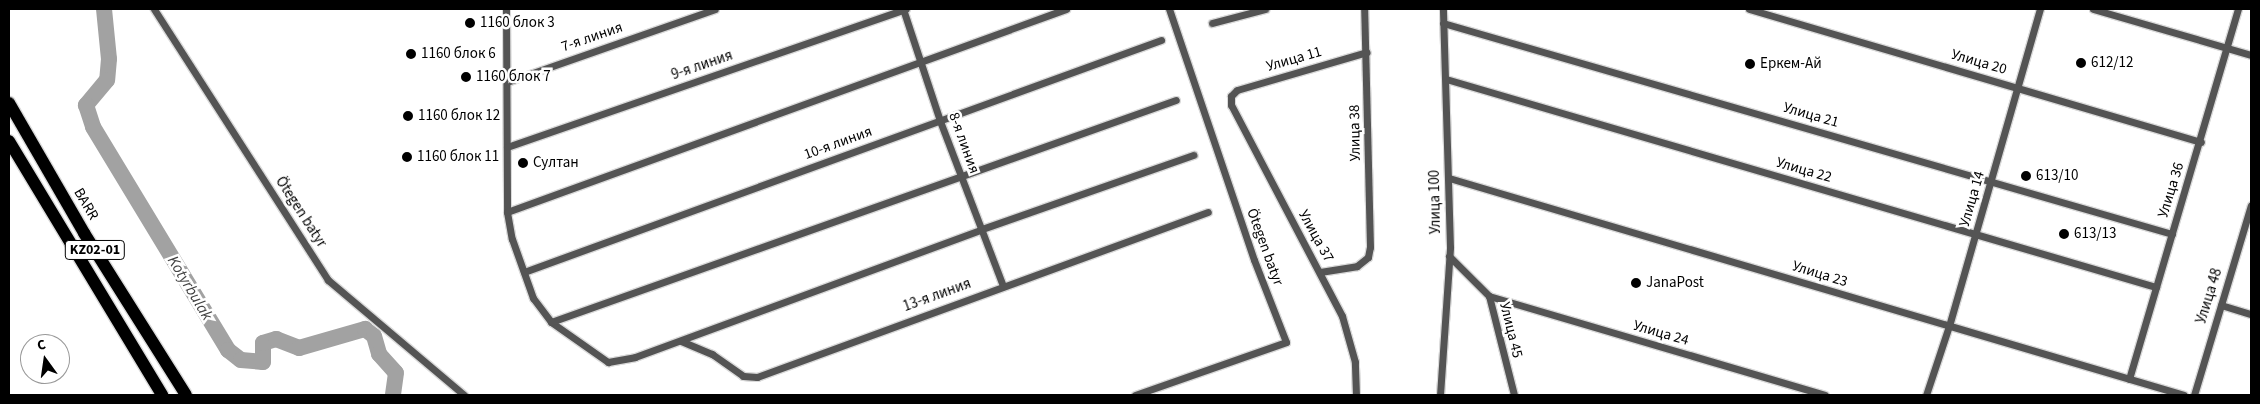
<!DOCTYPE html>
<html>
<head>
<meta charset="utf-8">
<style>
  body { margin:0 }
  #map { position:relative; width:2260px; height:404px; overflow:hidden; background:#fff; font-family:"Source Sans 3",sans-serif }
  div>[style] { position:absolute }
  .river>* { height:16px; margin:-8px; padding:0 8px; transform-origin:8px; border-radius:8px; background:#a2a2a2 }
  .roads { filter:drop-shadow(1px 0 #dbdbdb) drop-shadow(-1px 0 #dbdbdb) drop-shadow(0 1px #dbdbdb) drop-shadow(0 -1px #dbdbdb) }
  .minor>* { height:7px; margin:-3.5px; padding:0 3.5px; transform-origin:3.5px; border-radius:3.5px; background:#545454 }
  .motorway>* { height:12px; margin:-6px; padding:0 6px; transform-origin:6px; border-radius:6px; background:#000 }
  .dots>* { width:14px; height:14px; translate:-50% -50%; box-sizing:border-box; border:2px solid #fff; border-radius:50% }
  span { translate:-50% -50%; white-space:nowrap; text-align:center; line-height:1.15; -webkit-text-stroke:5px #fff; paint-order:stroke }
  .shield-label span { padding:1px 4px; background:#fff; border:1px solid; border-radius:4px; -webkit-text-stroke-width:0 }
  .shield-label { font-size:14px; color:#000; font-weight:700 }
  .poi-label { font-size:15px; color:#000 }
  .left { translate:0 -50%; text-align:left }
  .street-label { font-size:15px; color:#000 }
  .water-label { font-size:16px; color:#434343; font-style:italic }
  .frame { position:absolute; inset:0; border:10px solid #000; pointer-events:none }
  .north { position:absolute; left:20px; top:334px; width:50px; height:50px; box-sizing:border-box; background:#fff; border:1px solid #999; border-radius:50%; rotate:346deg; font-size:14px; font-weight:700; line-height:20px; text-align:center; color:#000 }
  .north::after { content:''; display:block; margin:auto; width:18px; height:22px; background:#000; clip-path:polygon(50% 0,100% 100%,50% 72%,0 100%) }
</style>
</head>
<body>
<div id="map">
  <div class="river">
    <i style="left:104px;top:9px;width:50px;rotate:84.3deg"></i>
    <i style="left:109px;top:59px;width:21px;rotate:95deg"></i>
    <i style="left:107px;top:80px;width:33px;rotate:130deg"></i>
    <i style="left:86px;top:105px;width:23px;rotate:72deg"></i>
    <i style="left:93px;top:127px;width:261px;rotate:58.8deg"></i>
    <i style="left:228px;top:350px;width:16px;rotate:38deg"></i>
    <i style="left:241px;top:360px;width:22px;rotate:5deg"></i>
    <i style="left:263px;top:362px;width:19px;rotate:-90deg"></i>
    <i style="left:263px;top:343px;width:14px;rotate:-17deg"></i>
    <i style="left:276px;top:339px;width:25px;rotate:21deg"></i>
    <i style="left:299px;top:348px;width:69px;rotate:-16.1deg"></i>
    <i style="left:365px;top:329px;width:11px;rotate:38deg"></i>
    <i style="left:374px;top:336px;width:19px;rotate:74deg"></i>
    <i style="left:379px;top:354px;width:25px;rotate:48deg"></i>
    <i style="left:396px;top:373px;width:22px;rotate:98deg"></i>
  </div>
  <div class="roads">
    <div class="minor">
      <i style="left:154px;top:9px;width:322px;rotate:57.3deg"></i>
      <i style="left:328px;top:280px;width:178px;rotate:40.2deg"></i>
      <i style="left:506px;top:9px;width:203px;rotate:89.7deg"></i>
      <i style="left:507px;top:212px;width:27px;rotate:80deg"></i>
      <i style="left:512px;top:239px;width:63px;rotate:70.4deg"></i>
      <i style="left:533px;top:298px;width:30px;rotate:53deg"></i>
      <i style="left:551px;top:322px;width:70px;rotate:35.1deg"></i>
      <i style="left:608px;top:362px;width:27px;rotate:-10deg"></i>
      <i style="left:635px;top:357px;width:370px;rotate:-20.2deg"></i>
      <i style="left:982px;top:229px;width:224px;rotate:-19.3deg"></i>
      <i style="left:903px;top:9px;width:118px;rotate:71.7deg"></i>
      <i style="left:940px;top:121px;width:177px;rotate:69.1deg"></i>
      <i style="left:1749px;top:9px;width:471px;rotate:16.4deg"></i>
      <i style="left:2093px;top:9px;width:165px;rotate:16.2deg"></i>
      <i style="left:1212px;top:23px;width:55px;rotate:-14.8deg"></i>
      <i style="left:1443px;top:23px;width:759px;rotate:16.14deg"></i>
      <i style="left:1446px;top:79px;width:740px;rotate:16.33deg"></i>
      <i style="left:507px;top:82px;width:220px;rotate:-19.3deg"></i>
      <i style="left:507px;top:147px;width:422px;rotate:-19.1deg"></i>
      <i style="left:1449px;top:178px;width:766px;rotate:16.45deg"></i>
      <i style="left:507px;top:212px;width:595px;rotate:-19.96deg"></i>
      <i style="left:1449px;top:256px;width:57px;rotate:45deg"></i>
      <i style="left:1489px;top:296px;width:102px;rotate:75.8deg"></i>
      <i style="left:524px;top:272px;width:678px;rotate:-20.01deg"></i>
      <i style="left:1320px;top:272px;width:37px;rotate:-9deg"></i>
      <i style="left:1357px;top:266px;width:14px;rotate:-39deg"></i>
      <i style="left:1368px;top:257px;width:10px;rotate:-79deg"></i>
      <i style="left:1370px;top:247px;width:238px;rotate:-91.4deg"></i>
      <i style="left:1489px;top:296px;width:350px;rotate:16.4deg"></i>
      <i style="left:2221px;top:305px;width:31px;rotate:17deg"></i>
      <i style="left:551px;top:322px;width:663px;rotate:-19.56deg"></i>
      <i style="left:681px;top:341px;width:34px;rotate:23deg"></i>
      <i style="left:712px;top:354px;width:38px;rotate:35deg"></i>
      <i style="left:743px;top:376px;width:14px;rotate:4deg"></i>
      <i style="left:757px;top:377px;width:480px;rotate:-20.1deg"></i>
      <i style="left:2129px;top:379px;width:386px;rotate:-73.6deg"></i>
      <i style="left:1135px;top:395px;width:160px;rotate:-19.3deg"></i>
      <i style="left:1286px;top:342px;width:88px;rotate:-111.3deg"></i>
      <i style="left:1254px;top:260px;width:265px;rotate:-108.7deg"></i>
      <i style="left:1356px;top:395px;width:33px;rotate:-92deg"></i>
      <i style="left:1355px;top:362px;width:48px;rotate:-105.8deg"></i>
      <i style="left:1342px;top:316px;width:238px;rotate:-117.7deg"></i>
      <i style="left:1231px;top:105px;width:9px;rotate:-90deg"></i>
      <i style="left:1231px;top:96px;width:8px;rotate:-45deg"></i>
      <i style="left:1237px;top:90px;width:135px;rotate:-16.3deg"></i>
      <i style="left:1440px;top:395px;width:148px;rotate:-86.1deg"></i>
      <i style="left:1450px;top:247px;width:238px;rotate:-91.7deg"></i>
      <i style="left:1926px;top:395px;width:73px;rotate:-71.6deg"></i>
      <i style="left:1949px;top:326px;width:330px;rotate:-74deg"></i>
      <i style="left:2194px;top:395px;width:198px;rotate:-73.3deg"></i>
    </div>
    <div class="motorway">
      <i style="left:9px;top:103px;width:150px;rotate:60deg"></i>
      <i style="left:84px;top:233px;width:191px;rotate:57.8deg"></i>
      <i style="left:9px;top:141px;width:297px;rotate:58.9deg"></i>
    </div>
  </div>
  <div class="dots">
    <i style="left:470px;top:23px;background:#000"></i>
    <i style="left:411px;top:54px;background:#000"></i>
    <i style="left:2081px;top:63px;background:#000"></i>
    <i style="left:1750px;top:64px;background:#000"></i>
    <i style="left:466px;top:77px;background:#000"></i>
    <i style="left:408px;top:116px;background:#000"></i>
    <i style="left:407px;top:157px;background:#000"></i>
    <i style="left:523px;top:163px;background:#000"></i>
    <i style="left:2026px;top:176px;background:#000"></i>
    <i style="left:2064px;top:234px;background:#000"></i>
    <i style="left:1636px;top:283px;background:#000"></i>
  </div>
  <div class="shield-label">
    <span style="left:95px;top:250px">KZ02-01</span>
  </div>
  <div class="poi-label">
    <span class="left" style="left:480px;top:23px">1160 блок 3</span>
    <span class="left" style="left:421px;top:54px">1160 блок 6</span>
    <span class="left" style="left:2091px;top:63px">612/12</span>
    <span class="left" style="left:1760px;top:64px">Еркем-Ай</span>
    <span class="left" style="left:476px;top:77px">1160 блок 7</span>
    <span class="left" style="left:418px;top:116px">1160 блок 12</span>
    <span class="left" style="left:417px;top:157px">1160 блок 11</span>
    <span class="left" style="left:533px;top:163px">Султан</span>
    <span class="left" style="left:2036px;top:176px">613/10</span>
    <span class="left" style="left:2074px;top:234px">613/13</span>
    <span class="left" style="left:1646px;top:283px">JanaPost</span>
  </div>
  <div class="street-label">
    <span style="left:592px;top:37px;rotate:-19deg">7-я линия</span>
    <span style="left:1294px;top:59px;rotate:-16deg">Улица 11</span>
    <span style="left:1979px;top:62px;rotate:16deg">Улица 20</span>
    <span style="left:702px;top:65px;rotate:-19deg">9-я линия</span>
    <span style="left:1811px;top:115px;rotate:16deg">Улица 21</span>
    <span style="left:1355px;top:133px;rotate:-91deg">Улица 38</span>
    <span style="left:838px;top:143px;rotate:-20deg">10-я линия</span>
    <span style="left:964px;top:143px;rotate:70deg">8-я линия</span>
    <span style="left:1804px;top:170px;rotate:16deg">Улица 22</span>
    <span style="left:2171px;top:190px;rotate:-73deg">Улица 36</span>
    <span style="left:1972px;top:199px;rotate:-74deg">Улица 14</span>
    <span style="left:1435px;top:202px;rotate:-91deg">Улица 100</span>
    <span style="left:86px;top:204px;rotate:60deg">BARR</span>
    <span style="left:301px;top:212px;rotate:57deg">Ötegen batyr</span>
    <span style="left:1316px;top:236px;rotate:61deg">Улица 37</span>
    <span style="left:1265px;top:247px;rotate:70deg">Ötegen batyr</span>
    <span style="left:1820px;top:274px;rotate:17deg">Улица 23</span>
    <span style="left:937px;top:295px;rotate:-20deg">13-я линия</span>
    <span style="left:2209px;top:296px;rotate:-73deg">Улица 48</span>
    <span style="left:1511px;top:330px;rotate:76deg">Улица 45</span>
    <span style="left:1661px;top:333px;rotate:16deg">Улица 24</span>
  </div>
  <div class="water-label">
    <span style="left:190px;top:288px;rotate:59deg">Kotyrbulak</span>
  </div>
  <div class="frame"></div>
  <div class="north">С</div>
</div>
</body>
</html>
